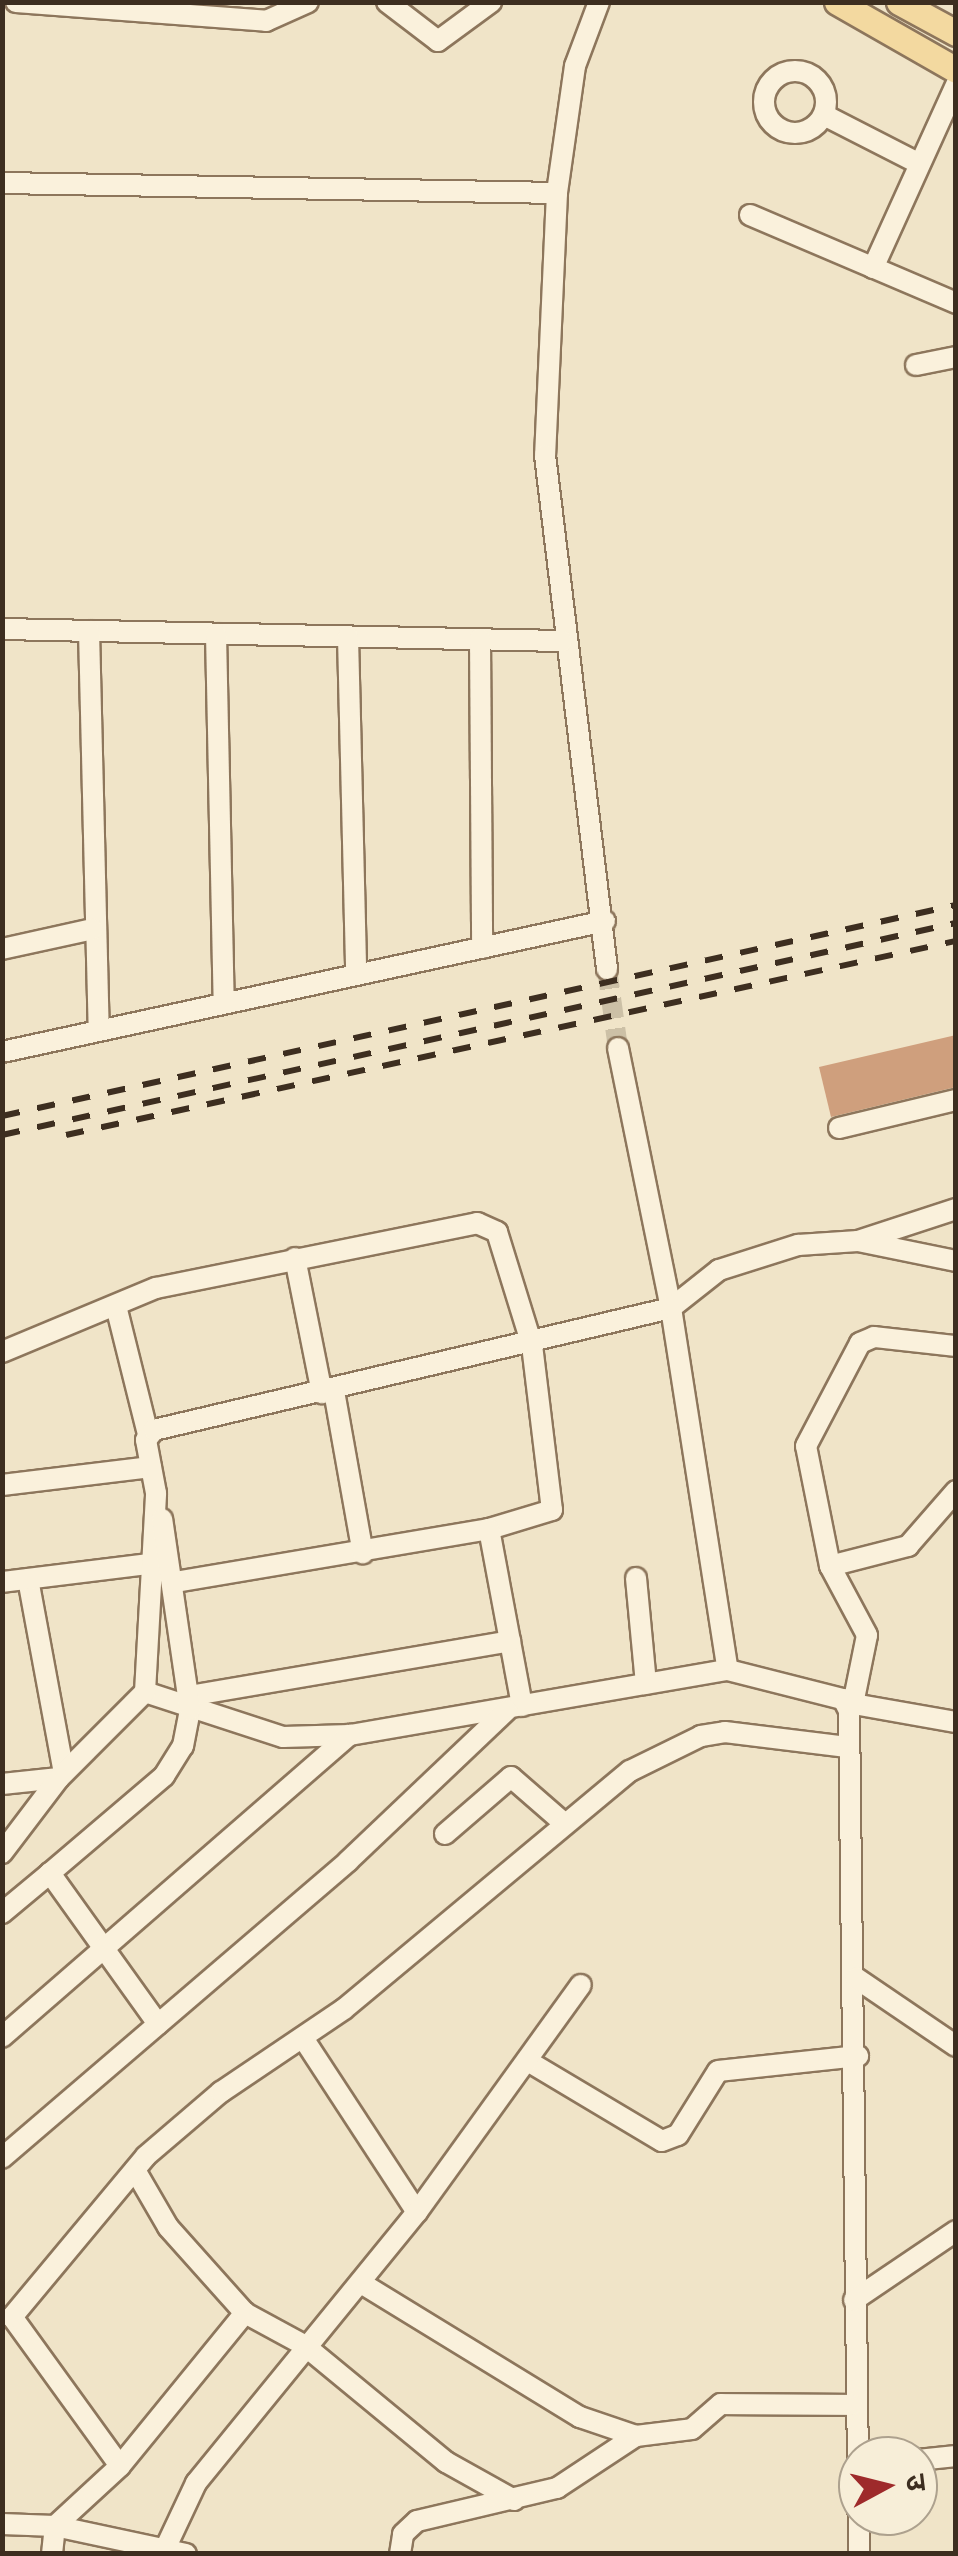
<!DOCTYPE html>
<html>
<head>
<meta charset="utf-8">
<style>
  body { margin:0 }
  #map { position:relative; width:958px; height:2556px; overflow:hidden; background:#f0e4c8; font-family:"Zilla Slab","Noto Sans Devanagari",serif }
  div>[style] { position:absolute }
  .building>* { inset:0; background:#cf9f7d }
  .minor-tunnel>* { height:20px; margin-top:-10px; transform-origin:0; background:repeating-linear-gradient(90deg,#ccc0a6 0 20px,transparent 0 30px) }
  .roads { filter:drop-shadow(2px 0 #8d765c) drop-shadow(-2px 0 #8d765c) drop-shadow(0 2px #8d765c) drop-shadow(0 -2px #8d765c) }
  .minor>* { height:20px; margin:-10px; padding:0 10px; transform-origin:10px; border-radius:10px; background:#faf1dc }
  .minor>.ring { margin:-10px; padding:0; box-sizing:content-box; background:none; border:20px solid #faf1dc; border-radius:50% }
  .major>* { height:25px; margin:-12.5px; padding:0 12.5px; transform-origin:12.5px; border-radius:12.5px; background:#f3d9a0 }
  .rail>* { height:6px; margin-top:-3px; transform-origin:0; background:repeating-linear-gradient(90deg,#3d2e20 0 18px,transparent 0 36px) }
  span { translate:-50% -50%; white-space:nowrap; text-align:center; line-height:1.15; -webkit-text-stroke:8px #f7eed8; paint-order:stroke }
  .frame { position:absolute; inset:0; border:5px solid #3d2e20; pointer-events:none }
  .north { position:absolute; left:838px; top:2436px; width:100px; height:100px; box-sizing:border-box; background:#f7eed8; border:2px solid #ada18e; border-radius:50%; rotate:83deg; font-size:28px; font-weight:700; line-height:40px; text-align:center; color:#3d2e20 }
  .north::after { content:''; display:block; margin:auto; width:35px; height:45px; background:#9e2a2b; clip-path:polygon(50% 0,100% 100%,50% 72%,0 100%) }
</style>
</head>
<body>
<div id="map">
  <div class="building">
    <i style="clip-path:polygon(956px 1035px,956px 1087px,831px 1117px,819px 1067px)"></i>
  </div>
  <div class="minor-tunnel">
    <i style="left:607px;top:969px;width:80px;rotate:82.1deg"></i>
  </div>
  <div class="roads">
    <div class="minor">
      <i style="left:16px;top:2px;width:251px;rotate:4.3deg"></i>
      <i style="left:266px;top:21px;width:46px;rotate:-24.3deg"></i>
      <i style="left:387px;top:2px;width:64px;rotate:37.4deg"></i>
      <i style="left:438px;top:41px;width:66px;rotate:-36.3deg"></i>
      <i style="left:599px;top:2px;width:68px;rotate:110.6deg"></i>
      <i style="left:575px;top:66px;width:128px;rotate:98.1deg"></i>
      <i style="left:557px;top:193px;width:262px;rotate:92.6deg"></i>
      <i style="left:545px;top:455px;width:518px;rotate:83.12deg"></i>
      <i class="ring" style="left:764px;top:71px;width:42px;height:42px"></i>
      <i style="left:824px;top:115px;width:103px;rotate:27.1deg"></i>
      <i style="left:2px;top:183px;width:555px;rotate:1.03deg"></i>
      <i style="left:750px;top:215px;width:224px;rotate:23.1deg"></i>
      <i style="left:873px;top:268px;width:201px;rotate:-65.6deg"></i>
      <i style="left:916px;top:365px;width:41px;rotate:-11.3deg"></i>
      <i style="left:2px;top:629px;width:560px;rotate:1.23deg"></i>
      <i style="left:89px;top:631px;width:398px;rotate:88.6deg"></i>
      <i style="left:216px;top:634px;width:368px;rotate:88.8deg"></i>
      <i style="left:348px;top:637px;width:337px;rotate:88.6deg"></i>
      <i style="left:480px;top:639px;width:309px;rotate:89.6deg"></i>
      <i style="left:2px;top:949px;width:93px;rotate:-12.4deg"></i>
      <i style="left:618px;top:1048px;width:265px;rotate:78.5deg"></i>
      <i style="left:671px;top:1308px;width:366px;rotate:81.1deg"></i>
      <i style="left:728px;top:1670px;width:119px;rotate:14.2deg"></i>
      <i style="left:843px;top:1699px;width:13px;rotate:63deg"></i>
      <i style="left:849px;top:1711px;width:843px;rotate:89.32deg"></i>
      <i style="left:2px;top:1052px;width:617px;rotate:-12.26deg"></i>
      <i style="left:839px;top:1128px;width:120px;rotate:-13.5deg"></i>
      <i style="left:858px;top:1241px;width:103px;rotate:-18.1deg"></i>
      <i style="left:295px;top:1258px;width:138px;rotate:78.7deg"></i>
      <i style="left:117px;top:1310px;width:128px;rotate:76deg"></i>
      <i style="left:2px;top:1352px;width:167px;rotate:-22.6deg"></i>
      <i style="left:156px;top:1288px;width:328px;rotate:-11.4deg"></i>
      <i style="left:477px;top:1223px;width:22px;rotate:24deg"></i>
      <i style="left:497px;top:1232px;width:118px;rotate:72.8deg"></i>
      <i style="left:532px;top:1345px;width:166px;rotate:83.1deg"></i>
      <i style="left:552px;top:1510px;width:66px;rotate:163.2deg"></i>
      <i style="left:489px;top:1529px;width:318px;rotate:170.4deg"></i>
      <i style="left:334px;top:1391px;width:165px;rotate:79.9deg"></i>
      <i style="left:2px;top:1485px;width:150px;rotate:-6.9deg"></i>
      <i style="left:489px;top:1529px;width:180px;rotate:79.4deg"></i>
      <i style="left:830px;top:1566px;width:81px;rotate:-14.4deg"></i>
      <i style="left:908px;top:1546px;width:73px;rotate:-48.9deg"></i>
      <i style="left:636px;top:1578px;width:106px;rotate:84.6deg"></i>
      <i style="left:28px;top:1579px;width:197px;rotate:79.5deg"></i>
      <i style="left:2px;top:1582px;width:163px;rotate:-7deg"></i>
      <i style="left:145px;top:1692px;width:145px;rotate:18.1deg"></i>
      <i style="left:283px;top:1737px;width:67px;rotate:-1.7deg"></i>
      <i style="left:350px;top:1735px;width:384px;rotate:-9.8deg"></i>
      <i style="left:189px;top:1696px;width:326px;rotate:-9.7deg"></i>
      <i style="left:848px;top:1703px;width:110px;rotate:10deg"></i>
      <i style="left:853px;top:1704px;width:70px;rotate:-78.5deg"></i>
      <i style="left:867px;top:1635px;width:78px;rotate:-118.2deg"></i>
      <i style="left:830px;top:1566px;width:122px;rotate:-101.3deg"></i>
      <i style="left:806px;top:1446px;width:116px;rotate:-62.3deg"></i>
      <i style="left:860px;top:1343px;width:15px;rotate:-23deg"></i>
      <i style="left:874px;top:1337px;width:82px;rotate:6.3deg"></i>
      <i style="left:2px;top:1784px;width:57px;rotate:-6deg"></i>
      <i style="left:59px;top:1778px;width:122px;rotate:-45deg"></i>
      <i style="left:145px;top:1692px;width:199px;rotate:-86.8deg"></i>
      <i style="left:156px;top:1493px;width:54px;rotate:-100.7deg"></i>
      <i style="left:146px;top:1440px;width:13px;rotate:-51deg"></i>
      <i style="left:154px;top:1430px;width:531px;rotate:-13.28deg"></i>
      <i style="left:671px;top:1308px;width:61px;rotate:-38.4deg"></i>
      <i style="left:719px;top:1270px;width:83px;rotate:-17.6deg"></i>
      <i style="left:798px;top:1245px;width:60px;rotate:-3.8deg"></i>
      <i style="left:858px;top:1241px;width:100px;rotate:11.5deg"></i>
      <i style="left:445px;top:1834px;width:87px;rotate:-40.8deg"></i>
      <i style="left:511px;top:1777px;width:70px;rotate:41deg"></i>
      <i style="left:2px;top:1853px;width:94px;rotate:-52.8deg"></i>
      <i style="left:2px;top:1913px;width:62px;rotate:-39.8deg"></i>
      <i style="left:856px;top:1978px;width:121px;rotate:34.2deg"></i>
      <i style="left:158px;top:2024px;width:186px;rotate:-125.6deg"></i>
      <i style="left:50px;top:1873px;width:150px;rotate:-40.4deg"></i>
      <i style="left:164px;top:1776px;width:36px;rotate:-58deg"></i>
      <i style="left:183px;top:1746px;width:37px;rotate:-79deg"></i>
      <i style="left:190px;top:1710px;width:193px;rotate:-98.3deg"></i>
      <i style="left:2px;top:2037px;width:461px;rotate:-41deg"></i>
      <i style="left:303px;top:2038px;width:208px;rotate:56.8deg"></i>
      <i style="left:531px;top:2063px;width:152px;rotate:30.8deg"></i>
      <i style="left:662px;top:2141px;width:17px;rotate:-21deg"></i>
      <i style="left:678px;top:2135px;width:75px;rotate:-58deg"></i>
      <i style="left:718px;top:2071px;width:141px;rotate:-6.1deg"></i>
      <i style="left:2px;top:2158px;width:456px;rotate:-40.6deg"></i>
      <i style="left:348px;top:1861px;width:219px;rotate:-43.5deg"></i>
      <i style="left:135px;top:2170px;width:66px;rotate:59.9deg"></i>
      <i style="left:168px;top:2227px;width:115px;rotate:48.2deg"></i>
      <i style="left:245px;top:2313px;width:67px;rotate:28.5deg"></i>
      <i style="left:304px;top:2345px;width:184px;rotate:39.5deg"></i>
      <i style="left:446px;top:2462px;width:78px;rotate:29.2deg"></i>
      <i style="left:361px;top:2283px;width:257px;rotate:31.5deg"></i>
      <i style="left:580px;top:2417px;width:59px;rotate:18.7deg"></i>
      <i style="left:854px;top:2300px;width:123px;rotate:-34.1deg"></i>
      <i style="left:918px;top:2460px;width:38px;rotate:-6deg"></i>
      <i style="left:120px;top:2466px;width:184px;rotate:-125.9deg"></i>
      <i style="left:12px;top:2317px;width:209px;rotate:-50.2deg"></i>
      <i style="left:146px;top:2156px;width:99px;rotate:-40.5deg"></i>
      <i style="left:221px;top:2092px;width:148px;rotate:-34deg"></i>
      <i style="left:344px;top:2009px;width:372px;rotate:-39.8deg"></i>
      <i style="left:630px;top:1771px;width:79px;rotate:-26.2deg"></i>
      <i style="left:701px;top:1736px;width:24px;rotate:-9deg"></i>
      <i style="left:725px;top:1732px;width:123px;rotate:7deg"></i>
      <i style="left:2px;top:2524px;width:53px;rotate:2.2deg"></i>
      <i style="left:55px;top:2526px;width:134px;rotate:12.1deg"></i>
      <i style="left:165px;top:2549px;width:73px;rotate:-64.8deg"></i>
      <i style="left:196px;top:2483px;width:350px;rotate:-50.8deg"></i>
      <i style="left:417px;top:2212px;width:280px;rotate:-54.2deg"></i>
      <i style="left:52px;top:2554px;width:28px;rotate:-84deg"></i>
      <i style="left:55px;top:2526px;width:88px;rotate:-42.7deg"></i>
      <i style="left:120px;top:2466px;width:198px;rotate:-50.8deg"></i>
      <i style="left:400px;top:2554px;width:20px;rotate:-81deg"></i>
      <i style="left:403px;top:2534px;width:19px;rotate:-43deg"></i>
      <i style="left:417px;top:2521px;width:144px;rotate:-13.3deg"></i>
      <i style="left:557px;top:2488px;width:95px;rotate:-33.4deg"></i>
      <i style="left:636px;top:2436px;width:56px;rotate:-7.1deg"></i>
      <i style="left:692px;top:2429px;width:38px;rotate:-41deg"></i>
      <i style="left:721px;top:2404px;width:131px;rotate:0.4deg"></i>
    </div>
    <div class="major">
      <i style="left:837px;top:2px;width:137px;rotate:29.7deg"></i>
      <i style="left:899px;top:2px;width:65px;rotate:28.5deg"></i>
    </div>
  </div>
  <div class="rail">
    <i style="left:2px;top:1116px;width:977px;rotate:-12.47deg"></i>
    <i style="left:2px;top:1135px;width:977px;rotate:-12.53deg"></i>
    <i style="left:66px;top:1135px;width:911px;rotate:-12.3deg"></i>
  </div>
  <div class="frame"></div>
  <div class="north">उ</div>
</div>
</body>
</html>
